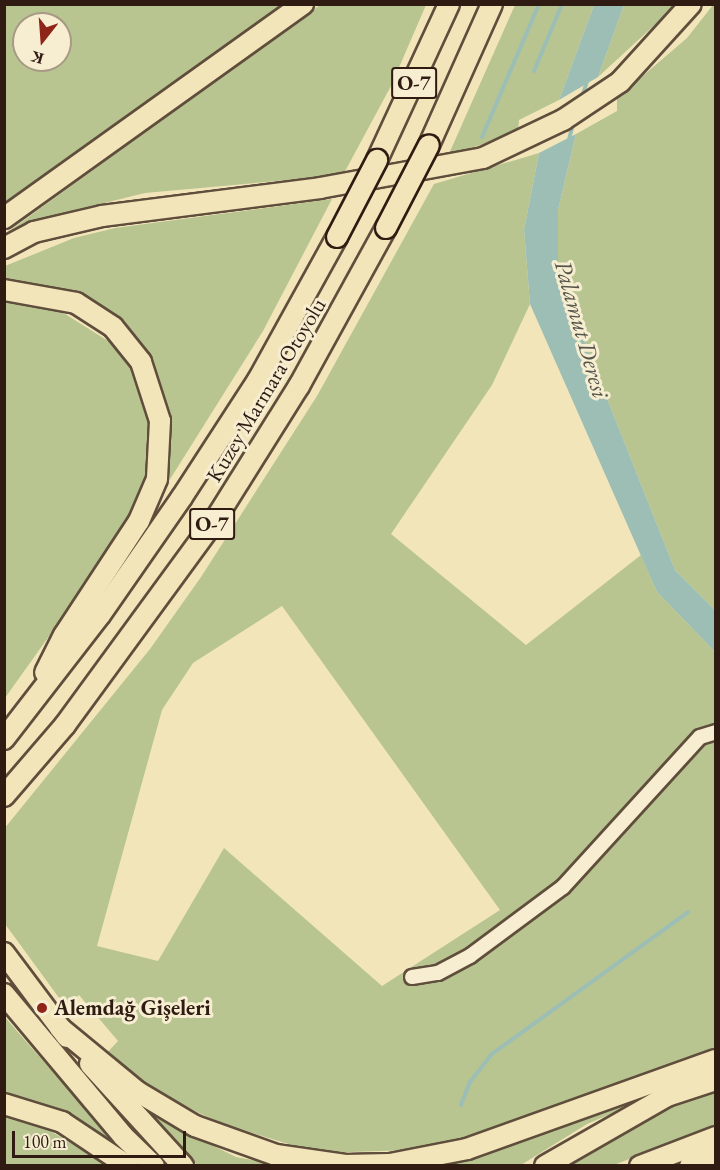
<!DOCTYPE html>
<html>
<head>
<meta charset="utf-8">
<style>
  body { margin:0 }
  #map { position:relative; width:720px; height:1170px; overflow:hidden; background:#f3e5ba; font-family:"EB Garamond",serif }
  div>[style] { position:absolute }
  .green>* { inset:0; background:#b8c591 }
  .water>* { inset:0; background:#9cbeb4 }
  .stream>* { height:4px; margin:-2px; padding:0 2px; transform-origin:2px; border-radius:2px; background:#9cbeb4 }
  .roads { filter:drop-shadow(2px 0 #604e3c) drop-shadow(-2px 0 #604e3c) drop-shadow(0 2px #604e3c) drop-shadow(0 -2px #604e3c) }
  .minor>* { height:14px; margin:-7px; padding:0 7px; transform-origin:7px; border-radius:7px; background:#f7eed2 }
  .highway>* { height:20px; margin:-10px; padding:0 10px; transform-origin:10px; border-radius:10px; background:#f3e5ba }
  .bridges { filter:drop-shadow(2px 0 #2f1b12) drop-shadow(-2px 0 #2f1b12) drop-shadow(0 2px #2f1b12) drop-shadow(0 -2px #2f1b12) }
  .highway-bridge>* { height:20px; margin:-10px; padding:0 10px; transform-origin:10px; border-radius:10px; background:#f3e5ba }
  .dots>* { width:16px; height:16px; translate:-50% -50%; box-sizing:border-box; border:3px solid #f7eed2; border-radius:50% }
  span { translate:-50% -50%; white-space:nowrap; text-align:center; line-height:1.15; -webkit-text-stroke:6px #f7eed2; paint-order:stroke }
  .shield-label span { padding:2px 4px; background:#f7eed2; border:2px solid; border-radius:4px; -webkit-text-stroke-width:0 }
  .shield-label { font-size:21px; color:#2f1b12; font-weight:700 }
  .street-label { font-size:22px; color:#2f1b12 }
  .poi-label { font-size:22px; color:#2f1b12; font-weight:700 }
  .left { translate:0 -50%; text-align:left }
  .water-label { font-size:24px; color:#55544b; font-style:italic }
  .frame { position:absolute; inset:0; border:6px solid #2f1b12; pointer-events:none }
  .north { position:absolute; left:12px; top:12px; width:60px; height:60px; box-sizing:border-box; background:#f7eed2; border:2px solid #a79a85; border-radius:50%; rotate:197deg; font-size:16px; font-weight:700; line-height:24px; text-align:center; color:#2f1b12 }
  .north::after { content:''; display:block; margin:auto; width:21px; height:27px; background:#8f2418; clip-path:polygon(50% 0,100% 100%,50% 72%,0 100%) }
  .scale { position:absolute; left:12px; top:1131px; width:174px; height:27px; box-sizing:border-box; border:3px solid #2f1b12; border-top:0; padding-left:8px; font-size:18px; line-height:21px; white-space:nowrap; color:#2f1b12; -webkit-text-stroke:4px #f7eed2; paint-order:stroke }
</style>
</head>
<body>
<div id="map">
  <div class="green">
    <i style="clip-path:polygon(evenodd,4px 5px,5px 4px,281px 5px,5px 203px,4px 5px,24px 24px,60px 24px,60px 60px,24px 60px,24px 24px)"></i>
    <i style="clip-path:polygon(320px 5px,426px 5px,391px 86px,343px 175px,145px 193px,35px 220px,5px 234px)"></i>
    <i style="clip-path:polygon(515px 5px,594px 5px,559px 100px,519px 120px,518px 132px,448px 156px)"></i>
    <i style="clip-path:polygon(624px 5px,678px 5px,663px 23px,659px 21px,598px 77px)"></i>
    <i style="clip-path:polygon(713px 5px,715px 5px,715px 610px,675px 570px,558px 275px,558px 210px,576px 134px,617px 111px,617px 98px,687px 38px)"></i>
    <i style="clip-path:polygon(evenodd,539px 153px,524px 230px,530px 304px,492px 385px,391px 534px,526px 645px,641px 555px,657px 592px,715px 652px,715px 1050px,507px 1126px,413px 1150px,318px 1153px,220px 1123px,162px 1095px,105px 1055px,118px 1041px,79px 995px,65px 1006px,5px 924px,4px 829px,150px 649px,201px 577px,317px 396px,434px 184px,539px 153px,282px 606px,500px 910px,382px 986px,224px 848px,158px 961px,97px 946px,162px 710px,193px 663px,282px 606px)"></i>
    <i style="clip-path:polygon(332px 199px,263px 331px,157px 500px,161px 393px,79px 298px,50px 287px,5px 284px,5px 266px,74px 238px,115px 228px)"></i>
    <i style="clip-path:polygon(5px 301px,54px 307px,116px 346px,143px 390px,154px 444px,141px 499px,124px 531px,5px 698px)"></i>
    <i style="clip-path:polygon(4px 1016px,23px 1038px,124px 1153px,5px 1096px)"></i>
    <i style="clip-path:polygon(715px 1070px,587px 1124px,521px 1165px,445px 1166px,520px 1143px)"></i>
    <i style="clip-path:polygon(715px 1091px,715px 1125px,614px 1165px,561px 1166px,656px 1113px)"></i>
    <i style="clip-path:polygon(139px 1109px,236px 1157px,278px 1165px,197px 1165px)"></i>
    <i style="clip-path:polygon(4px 1115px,42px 1126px,108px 1165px,5px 1165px)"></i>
  </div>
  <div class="water">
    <i style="clip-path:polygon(594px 5px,624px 5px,598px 77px,559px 100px)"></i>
    <i style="clip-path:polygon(576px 134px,558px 210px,558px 275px,675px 570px,715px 610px,715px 652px,657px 592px,530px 304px,524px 230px,539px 153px)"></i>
  </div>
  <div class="stream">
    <i style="left:534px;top:71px;width:73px;rotate:-67.3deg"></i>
    <i style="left:581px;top:100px;width:20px;rotate:-72deg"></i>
    <i style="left:482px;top:137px;width:145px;rotate:-66.8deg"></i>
    <i style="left:568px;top:143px;width:23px;rotate:-75deg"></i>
    <i style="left:461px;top:1105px;width:25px;rotate:-69deg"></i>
    <i style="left:470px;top:1082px;width:36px;rotate:-52deg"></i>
    <i style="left:492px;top:1054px;width:242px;rotate:-35.9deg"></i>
  </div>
  <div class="roads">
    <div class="minor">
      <i style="left:412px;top:977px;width:26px;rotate:-9deg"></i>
      <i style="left:438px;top:973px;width:36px;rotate:-28deg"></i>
      <i style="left:470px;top:956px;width:116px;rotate:-36.6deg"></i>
      <i style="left:563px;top:887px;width:203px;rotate:-47.6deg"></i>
      <i style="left:700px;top:737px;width:17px;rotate:-17deg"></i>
    </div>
    <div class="highway">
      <i style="left:429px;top:145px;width:154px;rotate:-65.9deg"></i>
      <i style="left:377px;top:160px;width:172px;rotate:-65.2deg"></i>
      <i style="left:4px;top:218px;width:368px;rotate:-35.6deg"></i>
      <i style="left:4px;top:248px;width:34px;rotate:-28deg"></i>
      <i style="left:34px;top:232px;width:70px;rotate:-13.2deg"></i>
      <i style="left:102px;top:216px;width:220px;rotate:-7.3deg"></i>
      <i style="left:320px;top:188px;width:166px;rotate:-10.4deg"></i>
      <i style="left:483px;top:158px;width:89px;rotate:-25.4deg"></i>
      <i style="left:563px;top:120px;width:69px;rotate:-33.7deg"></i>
      <i style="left:620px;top:82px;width:105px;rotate:-47.7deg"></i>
      <i style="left:4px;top:290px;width:73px;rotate:10.2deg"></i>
      <i style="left:76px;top:303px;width:44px;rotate:33deg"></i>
      <i style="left:113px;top:327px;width:45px;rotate:51.3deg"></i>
      <i style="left:141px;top:362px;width:62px;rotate:72.1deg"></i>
      <i style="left:160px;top:421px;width:58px;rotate:93deg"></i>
      <i style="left:157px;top:479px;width:46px;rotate:113.2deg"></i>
      <i style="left:139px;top:521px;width:136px;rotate:123.3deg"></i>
      <i style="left:64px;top:635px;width:42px;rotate:116.6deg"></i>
      <i style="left:4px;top:739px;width:157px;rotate:-52.3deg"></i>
      <i style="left:100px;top:615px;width:144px;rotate:-55.2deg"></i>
      <i style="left:182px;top:497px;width:140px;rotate:-57deg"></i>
      <i style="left:258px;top:380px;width:163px;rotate:-61.1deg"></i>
      <i style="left:4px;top:796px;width:94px;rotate:-49.3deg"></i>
      <i style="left:65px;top:725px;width:250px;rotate:-53.8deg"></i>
      <i style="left:213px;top:523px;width:162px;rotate:-57.9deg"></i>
      <i style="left:299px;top:386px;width:180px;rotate:-61.2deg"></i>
      <i style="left:4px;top:953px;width:105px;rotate:53.1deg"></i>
      <i style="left:4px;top:994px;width:185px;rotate:50deg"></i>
      <i style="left:123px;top:1136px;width:43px;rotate:44.1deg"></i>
      <i style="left:60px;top:1028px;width:101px;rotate:39.4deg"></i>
      <i style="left:138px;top:1092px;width:66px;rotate:30.8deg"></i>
      <i style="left:195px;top:1126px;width:86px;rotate:19.7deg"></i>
      <i style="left:276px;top:1155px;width:70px;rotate:8.2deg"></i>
      <i style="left:345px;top:1165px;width:45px;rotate:-1.3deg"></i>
      <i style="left:390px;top:1164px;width:78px;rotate:-11deg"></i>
      <i style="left:467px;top:1149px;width:264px;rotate:-19.7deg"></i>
      <i style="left:90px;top:1064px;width:138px;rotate:47.6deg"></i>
      <i style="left:4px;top:1104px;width:61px;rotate:17.2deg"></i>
      <i style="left:62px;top:1122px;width:79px;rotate:33.7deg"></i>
      <i style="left:545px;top:1166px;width:141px;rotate:-29.8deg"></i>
      <i style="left:667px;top:1096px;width:52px;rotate:-18.1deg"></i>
      <i style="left:640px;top:1166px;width:81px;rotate:-20.9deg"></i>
      <i style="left:690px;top:1166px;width:28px;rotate:-21deg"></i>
    </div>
  </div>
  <div class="bridges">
    <div class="highway-bridge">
      <i style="left:386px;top:228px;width:93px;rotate:-62.6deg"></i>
      <i style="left:337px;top:237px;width:87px;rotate:-62.5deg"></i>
    </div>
  </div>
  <div class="dots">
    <i style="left:42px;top:1008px;background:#8f2418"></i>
  </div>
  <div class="shield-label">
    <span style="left:414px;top:83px">O-7</span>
    <span style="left:212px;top:524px">O-7</span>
  </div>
  <div class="street-label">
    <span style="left:266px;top:390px;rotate:-59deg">Kuzey Marmara Otoyolu</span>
  </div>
  <div class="poi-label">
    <span class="left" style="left:54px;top:1008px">Alemdağ Gişeleri</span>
  </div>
  <div class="water-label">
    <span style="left:582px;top:329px;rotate:74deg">Palamut Deresi</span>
  </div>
  <div class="frame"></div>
  <div class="north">K</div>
  <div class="scale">100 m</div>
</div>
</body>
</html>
